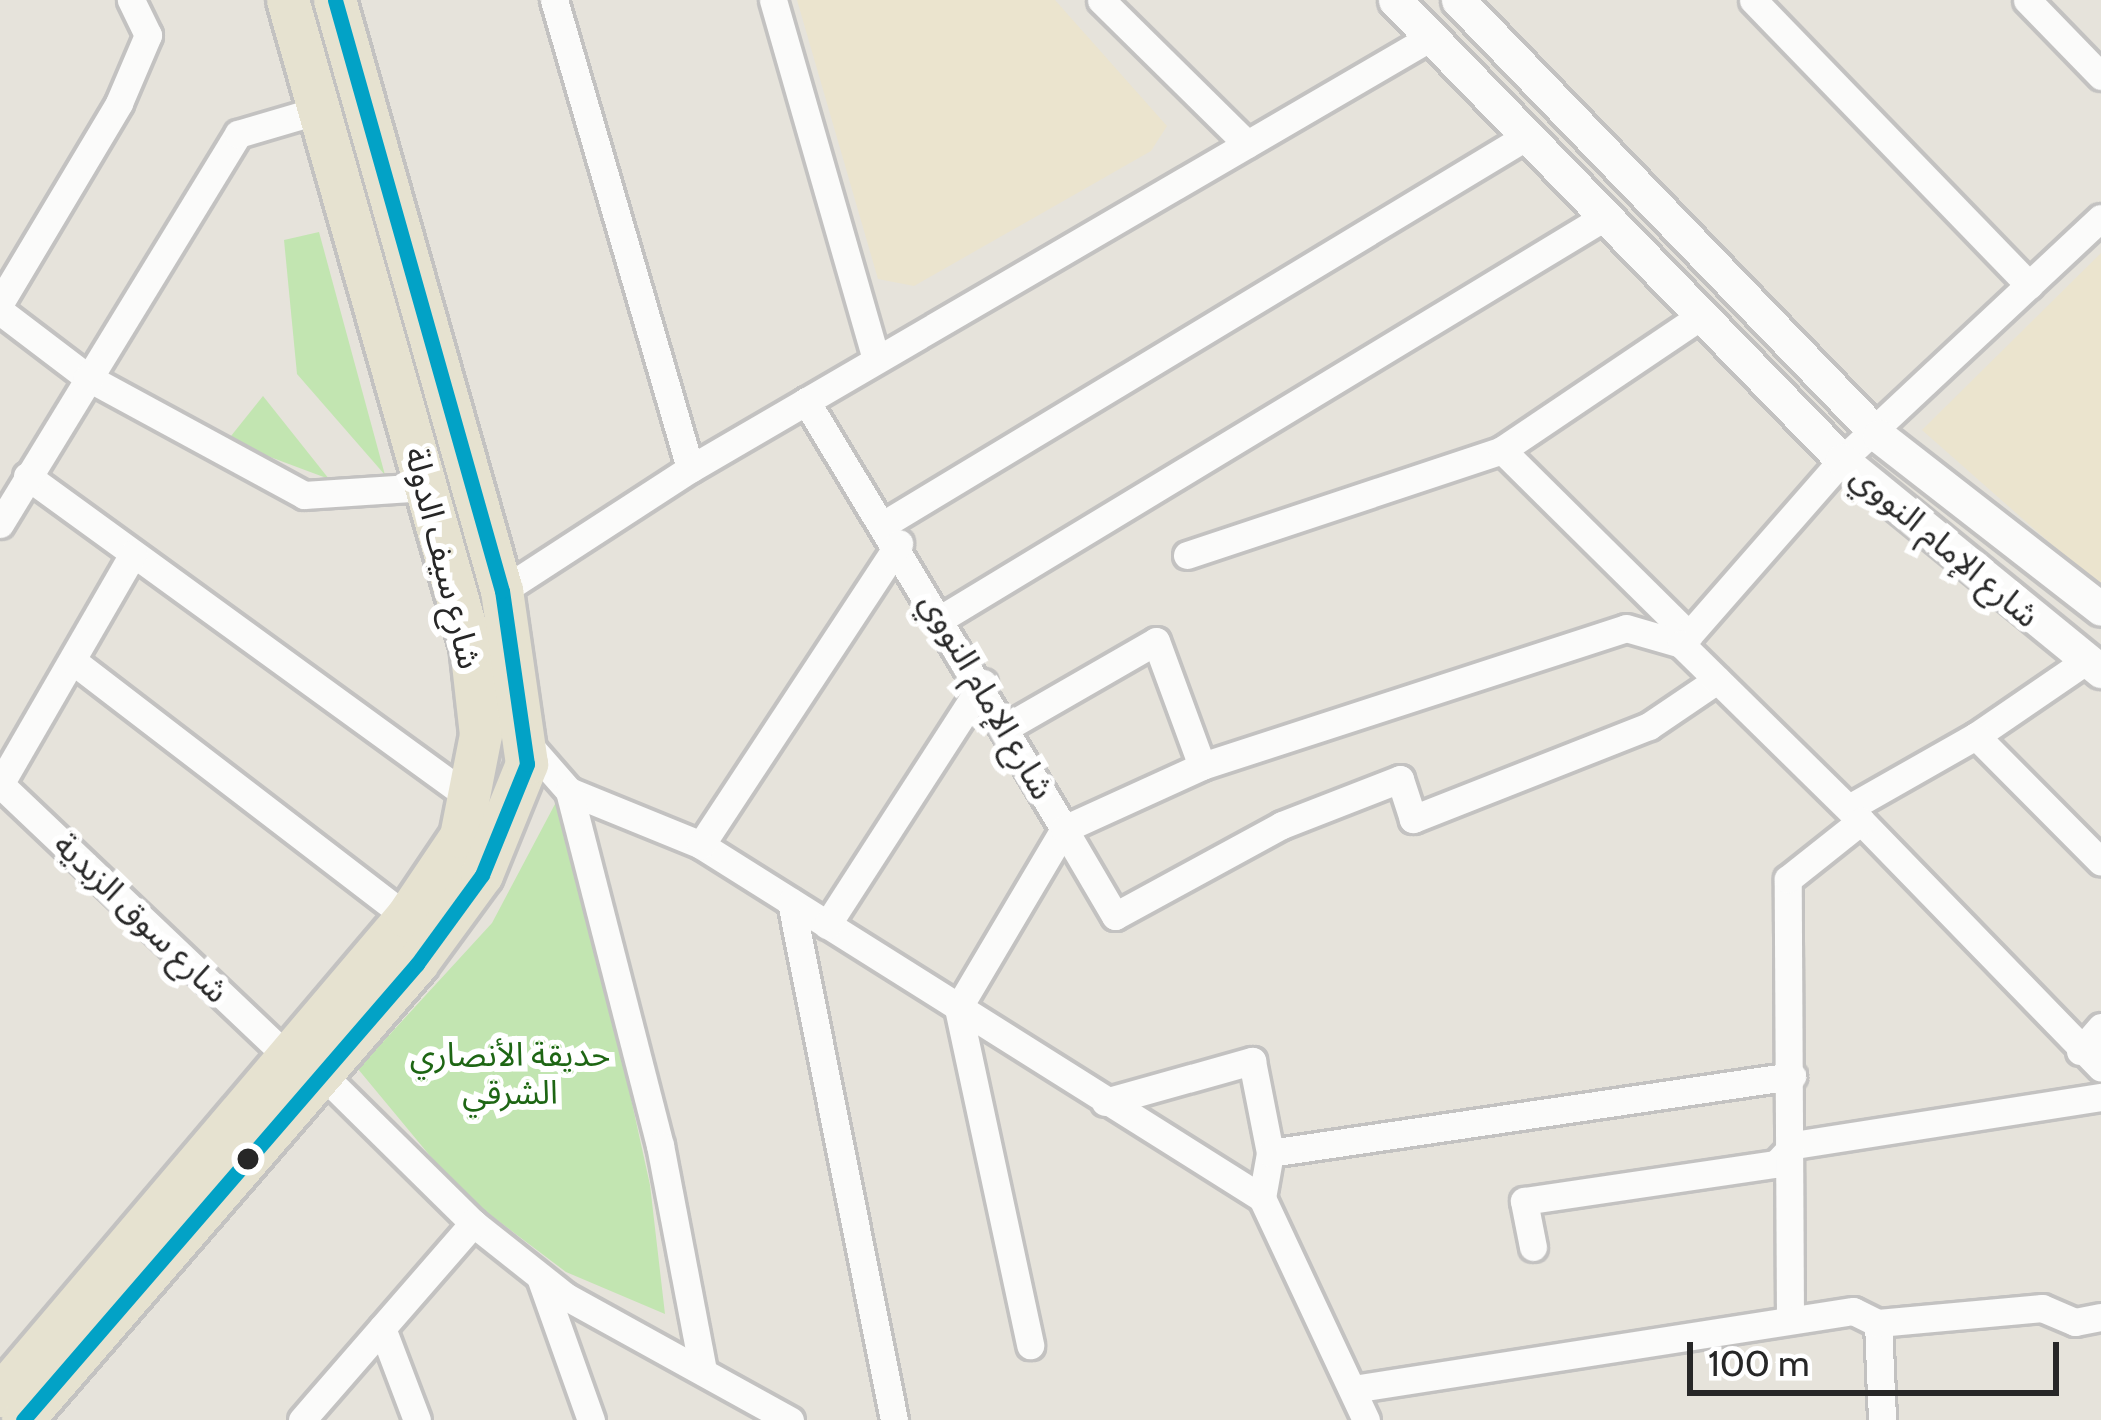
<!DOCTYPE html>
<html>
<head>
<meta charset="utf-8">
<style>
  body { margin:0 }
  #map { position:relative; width:2101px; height:1420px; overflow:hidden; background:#e6e3db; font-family:Cabin,"Noto Sans Arabic",sans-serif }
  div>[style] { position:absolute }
  .education>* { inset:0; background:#ebe4ce }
  .green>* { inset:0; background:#c2e5b1 }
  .roads { filter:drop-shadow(3px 0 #c3c2c1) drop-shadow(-3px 0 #c3c2c1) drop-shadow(0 3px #c3c2c1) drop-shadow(0 -3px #c3c2c1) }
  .minor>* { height:27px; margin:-13.5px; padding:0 13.5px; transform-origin:13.5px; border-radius:13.5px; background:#fbfbfa }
  .tertiary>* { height:33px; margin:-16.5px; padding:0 16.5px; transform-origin:16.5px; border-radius:16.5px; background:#fbfbfa }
  .primary>* { height:42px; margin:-21px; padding:0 21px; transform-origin:21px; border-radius:21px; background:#e6e2d0 }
  .bus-1>* { height:15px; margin:-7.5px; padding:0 7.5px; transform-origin:7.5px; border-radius:7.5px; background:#02a2c6 }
  .dots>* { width:33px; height:33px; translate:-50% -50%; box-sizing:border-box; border:6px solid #fff; border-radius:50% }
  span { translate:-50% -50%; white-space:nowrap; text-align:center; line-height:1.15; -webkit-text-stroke:12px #fff; paint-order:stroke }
  .street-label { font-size:33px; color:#272727 }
  .park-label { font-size:33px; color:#1e6614 }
  .scale { position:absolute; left:1687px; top:1342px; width:372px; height:54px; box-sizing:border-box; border:6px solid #272727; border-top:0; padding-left:15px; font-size:36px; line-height:42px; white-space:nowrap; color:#272727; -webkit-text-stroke:9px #fff; paint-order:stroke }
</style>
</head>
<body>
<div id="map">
  <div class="education">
    <i style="clip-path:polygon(797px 0,1055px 0,1167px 126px,1151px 151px,914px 286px,878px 279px)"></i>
    <i style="clip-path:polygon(2101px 253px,2101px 588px,1922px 430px)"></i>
  </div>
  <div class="green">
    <i style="clip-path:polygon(319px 232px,385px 475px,297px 374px,284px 240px)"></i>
    <i style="clip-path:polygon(263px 396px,329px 479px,227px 441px)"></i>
    <i style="clip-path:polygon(563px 789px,650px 1185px,665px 1314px,566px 1272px,460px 1192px,358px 1069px,492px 923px)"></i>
  </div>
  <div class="roads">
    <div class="minor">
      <i style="left:554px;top:0;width:488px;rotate:73.8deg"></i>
      <i style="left:773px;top:0;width:374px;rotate:74deg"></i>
      <i style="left:1101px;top:0;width:205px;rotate:44.6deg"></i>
      <i style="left:1753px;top:0;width:397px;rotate:45.9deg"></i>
      <i style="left:2027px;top:0;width:106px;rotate:45.8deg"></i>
      <i style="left:0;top:303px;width:233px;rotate:-59.2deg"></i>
      <i style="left:119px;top:103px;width:74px;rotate:-66.9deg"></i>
      <i style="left:148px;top:35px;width:39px;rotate:-116deg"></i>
      <i style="left:0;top:311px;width:109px;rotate:37.2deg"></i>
      <i style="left:87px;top:377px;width:247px;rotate:28.5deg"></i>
      <i style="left:304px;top:495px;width:122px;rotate:-3.8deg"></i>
      <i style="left:806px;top:401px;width:500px;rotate:58.9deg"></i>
      <i style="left:1064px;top:829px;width:208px;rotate:120.6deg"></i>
      <i style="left:958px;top:1008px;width:345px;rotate:77.9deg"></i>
      <i style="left:1502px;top:450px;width:263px;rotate:44.7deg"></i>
      <i style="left:27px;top:476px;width:546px;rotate:35.99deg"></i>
      <i style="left:886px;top:523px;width:749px;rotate:-31.12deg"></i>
      <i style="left:0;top:524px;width:457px;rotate:-58.6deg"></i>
      <i style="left:238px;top:134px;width:89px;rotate:-16.4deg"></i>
      <i style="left:133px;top:554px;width:266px;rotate:120deg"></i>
      <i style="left:0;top:784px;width:389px;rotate:43.5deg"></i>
      <i style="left:1187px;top:555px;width:332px;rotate:-18.4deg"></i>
      <i style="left:1502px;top:450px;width:241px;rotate:-34deg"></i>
      <i style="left:502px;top:591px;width:224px;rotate:-33deg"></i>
      <i style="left:690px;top:469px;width:858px;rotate:-30.24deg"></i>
      <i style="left:942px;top:618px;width:776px;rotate:-31.19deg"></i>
      <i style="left:1681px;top:644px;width:244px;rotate:-48.8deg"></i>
      <i style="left:1842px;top:460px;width:354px;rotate:-43.1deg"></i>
      <i style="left:73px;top:661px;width:421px;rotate:37.5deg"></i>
      <i style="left:1717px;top:680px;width:82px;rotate:145.9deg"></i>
      <i style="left:1649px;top:726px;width:254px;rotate:158.5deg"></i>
      <i style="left:1413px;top:819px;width:42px;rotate:-108deg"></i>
      <i style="left:1400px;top:779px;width:127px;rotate:158.7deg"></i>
      <i style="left:1282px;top:825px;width:190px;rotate:151.4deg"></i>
      <i style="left:1115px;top:916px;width:101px;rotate:-120.4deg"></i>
      <i style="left:1064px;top:829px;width:152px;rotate:-24.5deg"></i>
      <i style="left:1202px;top:766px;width:446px;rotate:-18deg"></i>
      <i style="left:1626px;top:628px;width:57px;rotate:16.2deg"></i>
      <i style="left:1681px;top:644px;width:252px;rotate:44.5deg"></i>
      <i style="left:1861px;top:821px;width:344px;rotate:45.8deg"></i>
      <i style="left:1005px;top:728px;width:174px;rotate:-29.9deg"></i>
      <i style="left:1156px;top:641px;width:133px;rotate:69.8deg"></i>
      <i style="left:1976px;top:736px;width:131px;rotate:-34.4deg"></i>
      <i style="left:526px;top:742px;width:65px;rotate:48.7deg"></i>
      <i style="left:569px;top:791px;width:143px;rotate:22.2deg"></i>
      <i style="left:701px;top:845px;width:663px;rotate:32.18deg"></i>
      <i style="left:1262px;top:1198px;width:245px;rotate:64.9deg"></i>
      <i style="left:569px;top:791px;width:366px;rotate:75.6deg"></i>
      <i style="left:660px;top:1145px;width:230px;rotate:79.2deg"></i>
      <i style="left:1849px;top:808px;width:146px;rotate:-29.6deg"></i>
      <i style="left:1976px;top:736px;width:177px;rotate:45.2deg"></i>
      <i style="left:701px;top:845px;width:361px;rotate:-56.7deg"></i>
      <i style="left:791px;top:902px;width:528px;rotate:78.75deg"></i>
      <i style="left:827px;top:925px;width:288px;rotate:-57.2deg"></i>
      <i style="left:2080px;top:1051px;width:32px;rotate:-49deg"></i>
      <i style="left:322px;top:1074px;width:212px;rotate:44.6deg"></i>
      <i style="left:473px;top:1223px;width:117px;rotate:38.4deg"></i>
      <i style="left:565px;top:1296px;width:257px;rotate:28.9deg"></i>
      <i style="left:1105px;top:1102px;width:153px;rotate:-15.6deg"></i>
      <i style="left:1252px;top:1061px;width:94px;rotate:78.9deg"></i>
      <i style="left:1270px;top:1153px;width:46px;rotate:100.1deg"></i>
      <i style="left:1270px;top:1153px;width:528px;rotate:-8.39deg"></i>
      <i style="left:1533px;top:1247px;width:47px;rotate:-101.1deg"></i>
      <i style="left:1524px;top:1201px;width:255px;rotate:-8.4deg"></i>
      <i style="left:1776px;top:1164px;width:26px;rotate:-47deg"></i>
      <i style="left:1794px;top:1145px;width:311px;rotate:-8.9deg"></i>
      <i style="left:540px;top:1277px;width:152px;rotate:70.4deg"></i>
      <i style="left:1790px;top:1320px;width:441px;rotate:-90.3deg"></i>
      <i style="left:1788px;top:879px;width:93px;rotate:-38.5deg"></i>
      <i style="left:1878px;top:1323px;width:97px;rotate:87.6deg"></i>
      <i style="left:382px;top:1328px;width:98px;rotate:69.2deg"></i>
      <i style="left:1353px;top:1389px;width:506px;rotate:-8.87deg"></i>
      <i style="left:1853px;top:1311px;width:28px;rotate:26deg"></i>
      <i style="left:1878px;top:1323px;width:165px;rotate:-5.2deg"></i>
      <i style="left:2042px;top:1308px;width:36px;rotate:23deg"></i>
      <i style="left:2075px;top:1322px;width:26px;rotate:-11deg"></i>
      <i style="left:302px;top:1420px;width:261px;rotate:-49deg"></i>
    </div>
    <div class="tertiary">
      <i style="left:1395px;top:0;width:641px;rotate:45.82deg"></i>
      <i style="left:1842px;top:460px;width:334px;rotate:39.2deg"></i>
      <i style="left:1458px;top:0;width:606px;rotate:46deg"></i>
      <i style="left:1879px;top:436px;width:281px;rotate:37.9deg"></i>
    </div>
    <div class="primary">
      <i style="left:0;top:1396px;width:629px;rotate:-49.65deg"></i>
      <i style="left:407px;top:917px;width:97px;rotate:-56deg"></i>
      <i style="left:461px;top:837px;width:104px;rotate:-78.9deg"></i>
      <i style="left:481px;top:735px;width:90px;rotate:-96.4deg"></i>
      <i style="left:471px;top:646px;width:671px;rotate:-105.82deg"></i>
      <i style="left:23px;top:1420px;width:603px;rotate:-49.17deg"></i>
      <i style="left:417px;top:964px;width:110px;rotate:-53.9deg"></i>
      <i style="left:482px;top:875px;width:120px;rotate:-67.9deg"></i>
      <i style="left:527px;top:764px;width:175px;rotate:-98.2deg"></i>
      <i style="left:502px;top:591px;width:614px;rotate:-105.78deg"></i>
    </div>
  </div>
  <div class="bus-1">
    <i style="left:23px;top:1420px;width:603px;rotate:-49.17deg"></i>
    <i style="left:417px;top:964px;width:110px;rotate:-53.9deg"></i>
    <i style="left:482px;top:875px;width:120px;rotate:-67.9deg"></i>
    <i style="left:527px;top:764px;width:175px;rotate:-98.2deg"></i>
    <i style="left:502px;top:591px;width:614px;rotate:-105.78deg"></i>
  </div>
  <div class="dots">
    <i style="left:248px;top:1159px;background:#272727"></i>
  </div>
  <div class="street-label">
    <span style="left:1945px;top:546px;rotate:40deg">شارع الإمام النووي</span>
    <span style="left:443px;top:558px;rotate:76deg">شارع سيف الدولة</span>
    <span style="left:987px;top:696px;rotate:60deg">شارع الإمام النووي</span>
    <span style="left:141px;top:918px;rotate:44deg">شارع سوق الزبدية</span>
  </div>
  <div class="park-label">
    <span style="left:510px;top:1074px">حديقة الأنصاري<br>الشرقي</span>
  </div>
  <div class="scale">100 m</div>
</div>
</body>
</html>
